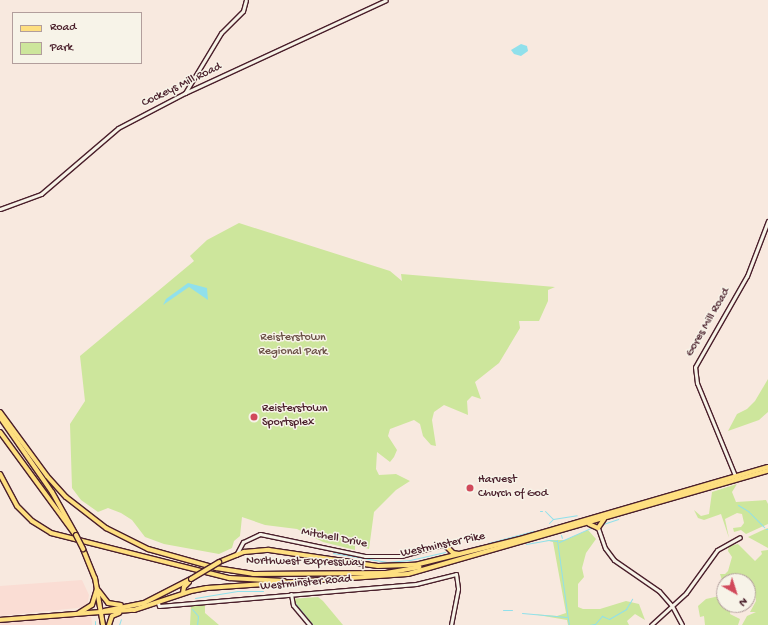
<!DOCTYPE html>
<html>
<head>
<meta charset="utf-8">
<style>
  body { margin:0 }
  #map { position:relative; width:768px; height:625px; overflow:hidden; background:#f8e9df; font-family:"Gochi Hand",sans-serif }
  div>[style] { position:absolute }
  .built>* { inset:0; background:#faddd4 }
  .green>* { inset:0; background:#cde69c }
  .water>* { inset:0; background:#90e0eb }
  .stream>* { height:1px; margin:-0.5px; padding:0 0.5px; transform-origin:0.5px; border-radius:0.5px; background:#90e0eb }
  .roads { filter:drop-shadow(1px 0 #4a1f2b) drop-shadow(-1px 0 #4a1f2b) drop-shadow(0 1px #4a1f2b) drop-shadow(0 -1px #4a1f2b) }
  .minor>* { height:3px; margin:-1.5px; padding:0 1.5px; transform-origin:1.5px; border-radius:1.5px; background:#f7f3e8 }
  .major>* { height:3.5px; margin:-1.75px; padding:0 1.75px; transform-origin:1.75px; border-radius:1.75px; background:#fedf80 }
  .highway>* { height:4px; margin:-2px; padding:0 2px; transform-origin:2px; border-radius:2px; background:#fedf80 }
  .bridges { filter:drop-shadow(1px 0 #4a1f2b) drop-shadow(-1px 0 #4a1f2b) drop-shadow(0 1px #4a1f2b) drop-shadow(0 -1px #4a1f2b) }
  .highway-bridge>* { height:4px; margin:-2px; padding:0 2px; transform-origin:2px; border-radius:2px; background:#fedf80 }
  .dots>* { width:11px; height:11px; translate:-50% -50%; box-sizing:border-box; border:2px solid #f7f3e8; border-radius:50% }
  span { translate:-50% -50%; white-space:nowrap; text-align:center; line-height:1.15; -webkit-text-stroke:3px #f7f3e8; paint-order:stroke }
  .street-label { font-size:12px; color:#4a1f2b }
  .park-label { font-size:12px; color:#6b5147 }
  .poi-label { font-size:12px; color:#4a1f2b }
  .left { translate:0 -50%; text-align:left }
  .legend { position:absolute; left:12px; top:12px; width:130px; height:52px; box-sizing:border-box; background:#f7f3e8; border:1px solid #b29e9c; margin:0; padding:5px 7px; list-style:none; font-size:12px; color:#4a1f2b }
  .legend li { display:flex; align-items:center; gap:8px; height:20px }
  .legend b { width:20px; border:1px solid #b29e9c }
  .north { position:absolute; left:716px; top:573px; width:40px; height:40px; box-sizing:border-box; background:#f7f3e8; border:1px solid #b29e9c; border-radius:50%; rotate:141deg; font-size:11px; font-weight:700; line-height:16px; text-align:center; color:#4a1f2b }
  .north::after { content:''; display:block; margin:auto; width:14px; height:18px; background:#d1495b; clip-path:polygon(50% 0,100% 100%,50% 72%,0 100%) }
</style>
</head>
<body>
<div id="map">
  <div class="built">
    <i style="clip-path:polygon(82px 580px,89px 595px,87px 607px,0 616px,0 586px)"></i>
    <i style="clip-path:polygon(91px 614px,92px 625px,0 625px,0 623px)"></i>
  </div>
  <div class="green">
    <i style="clip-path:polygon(239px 223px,390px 271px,402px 281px,401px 274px,555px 287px,548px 290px,548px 301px,539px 321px,519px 321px,520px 328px,499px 363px,475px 382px,481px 399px,472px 396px,467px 401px,468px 415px,444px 405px,434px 412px,432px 420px,436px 446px,431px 445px,423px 436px,420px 424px,414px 420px,390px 429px,388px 436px,397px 450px,394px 457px,390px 462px,377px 452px,376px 469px,379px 475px,396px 474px,410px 481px,396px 490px,374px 512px,369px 549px,355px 545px,355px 550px,323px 542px,297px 529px,265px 525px,242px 517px,240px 536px,234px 541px,232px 548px,219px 554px,164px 544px,145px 537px,132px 520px,121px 513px,108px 508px,98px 512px,81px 500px,72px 488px,70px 424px,85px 401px,80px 356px,194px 261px,190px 256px,207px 240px)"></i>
    <i style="clip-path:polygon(768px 379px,768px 412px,759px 420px,728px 431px,737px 414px,747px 409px,755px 401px)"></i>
    <i style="clip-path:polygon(737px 484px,732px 492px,736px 502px,766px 500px,768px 504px,768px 524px,746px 534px,741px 530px,734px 532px,733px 528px,741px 527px,744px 523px,742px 514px,737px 513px,725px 519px,729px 538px,721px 514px,704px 520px,698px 518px,694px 510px,701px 516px,709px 514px,712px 492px)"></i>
    <i style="clip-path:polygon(768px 528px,768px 548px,748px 537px,765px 529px)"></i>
    <i style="clip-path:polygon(588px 530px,596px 539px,586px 553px,582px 568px,584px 577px,578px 584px,578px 607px,583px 609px,600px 609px,626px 601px,639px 604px,645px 620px,635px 614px,627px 621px,629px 625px,568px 625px,567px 620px,532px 614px,557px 616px,566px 613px,553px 542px,545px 540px,565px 540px)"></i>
    <i style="clip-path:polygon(738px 544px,755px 561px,762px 554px,761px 551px,768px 550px,768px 625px,742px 625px,747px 616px,756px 612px,750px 612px,756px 601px,755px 595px,748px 594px,748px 581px,724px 581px,724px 589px,719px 589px,722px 580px,720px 574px,725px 574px,728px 571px,732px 557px,728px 551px,729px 546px)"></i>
    <i style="clip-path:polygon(724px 595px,724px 605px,732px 605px,730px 614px,740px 619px,738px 625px,705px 625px,704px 616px,700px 617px,698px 606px,706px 599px)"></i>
    <i style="clip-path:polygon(318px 597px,323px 601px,343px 625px,313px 625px,291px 599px)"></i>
    <i style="clip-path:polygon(205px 605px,205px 613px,219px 625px,190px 625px,191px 606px)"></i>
  </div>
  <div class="water">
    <i style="clip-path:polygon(521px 44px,527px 46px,528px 51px,521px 56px,514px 54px,511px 50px)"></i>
    <i style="clip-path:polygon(188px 283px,207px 288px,208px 300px,189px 287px,163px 305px,166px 299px)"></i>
  </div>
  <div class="stream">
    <i style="left:738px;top:505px;width:12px;rotate:31deg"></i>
    <i style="left:748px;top:511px;width:23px;rotate:45deg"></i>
    <i style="left:540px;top:511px;width:2px"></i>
    <i style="left:545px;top:511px;width:11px;rotate:45deg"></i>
    <i style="left:549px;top:523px;width:6px;rotate:-45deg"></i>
    <i style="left:553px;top:519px;width:24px;rotate:-9deg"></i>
    <i style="left:603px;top:524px;width:16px;rotate:-18deg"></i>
    <i style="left:766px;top:529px;width:2px"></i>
    <i style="left:561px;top:535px;width:3px;rotate:72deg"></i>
    <i style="left:557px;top:540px;width:80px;rotate:82.1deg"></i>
    <i style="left:559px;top:542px;width:36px;rotate:-24deg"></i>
    <i style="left:488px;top:543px;width:47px;rotate:-14.9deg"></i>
    <i style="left:526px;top:544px;width:23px;rotate:-10deg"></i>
    <i style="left:549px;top:540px;width:8px;rotate:7deg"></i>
    <i style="left:459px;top:552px;width:23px;rotate:-18deg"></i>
    <i style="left:333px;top:553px;width:55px;rotate:9.5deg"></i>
    <i style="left:387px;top:562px;width:23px;rotate:-5deg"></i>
    <i style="left:410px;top:560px;width:36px;rotate:-13deg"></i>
    <i style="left:195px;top:598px;width:43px;rotate:-9.5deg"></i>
    <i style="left:237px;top:591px;width:26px"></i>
    <i style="left:295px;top:603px;width:28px;rotate:51deg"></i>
    <i style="left:192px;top:609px;width:9px;rotate:49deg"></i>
    <i style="left:198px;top:616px;width:9px;rotate:96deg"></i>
    <i style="left:503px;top:610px;width:9px"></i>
    <i style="left:522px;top:613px;width:45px;rotate:5.1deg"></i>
    <i style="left:568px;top:619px;width:6px;rotate:81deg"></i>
    <i style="left:95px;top:621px;width:4px;rotate:90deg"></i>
    <i style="left:119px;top:625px;width:6px;rotate:-72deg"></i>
    <i style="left:589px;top:625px;width:6px;rotate:-9deg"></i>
    <i style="left:595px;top:624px;width:11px;rotate:-49deg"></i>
    <i style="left:602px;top:616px;width:8px;rotate:23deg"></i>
    <i style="left:609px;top:619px;width:20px;rotate:-30deg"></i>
    <i style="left:626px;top:609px;width:12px;rotate:-59deg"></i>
  </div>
  <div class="roads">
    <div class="minor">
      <i style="left:185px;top:93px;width:70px;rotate:-59deg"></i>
      <i style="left:221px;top:33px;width:31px;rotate:-45deg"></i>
      <i style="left:243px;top:11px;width:11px;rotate:-75deg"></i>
      <i style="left:0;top:209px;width:44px;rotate:-20.1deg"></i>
      <i style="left:41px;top:194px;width:101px;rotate:-40.6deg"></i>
      <i style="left:118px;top:128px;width:76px;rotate:-27.6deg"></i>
      <i style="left:185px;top:93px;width:221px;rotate:-24.8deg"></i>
      <i style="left:736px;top:478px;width:103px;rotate:-112.3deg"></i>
      <i style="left:697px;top:383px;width:16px;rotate:-97deg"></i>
      <i style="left:695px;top:367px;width:105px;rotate:-60.3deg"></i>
      <i style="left:747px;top:276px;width:59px;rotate:-69.1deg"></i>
      <i style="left:598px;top:528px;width:21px;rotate:71deg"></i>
      <i style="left:605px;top:548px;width:15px;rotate:53deg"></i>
      <i style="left:614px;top:560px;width:55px;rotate:34.6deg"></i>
      <i style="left:659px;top:591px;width:20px;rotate:49deg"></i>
      <i style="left:672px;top:606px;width:21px;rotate:62deg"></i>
      <i style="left:236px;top:555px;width:15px;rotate:-62deg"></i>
      <i style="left:243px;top:542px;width:19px;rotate:-25deg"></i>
      <i style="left:260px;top:534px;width:107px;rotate:11.8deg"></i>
      <i style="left:365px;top:556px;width:36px"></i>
      <i style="left:401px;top:556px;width:39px;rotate:-15deg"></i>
      <i style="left:291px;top:594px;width:11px;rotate:80deg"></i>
      <i style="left:293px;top:605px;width:26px;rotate:50deg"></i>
      <i style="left:158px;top:603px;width:3px;rotate:72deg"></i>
      <i style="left:159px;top:606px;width:258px;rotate:-4.9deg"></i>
      <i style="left:416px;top:584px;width:41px;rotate:-14deg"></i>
      <i style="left:456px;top:574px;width:15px;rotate:82deg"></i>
      <i style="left:458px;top:589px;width:37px;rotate:101deg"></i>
      <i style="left:651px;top:625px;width:47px;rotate:-42.4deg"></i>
      <i style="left:686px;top:593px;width:53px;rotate:-54.2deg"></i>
      <i style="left:717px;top:550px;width:26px;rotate:-29deg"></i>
    </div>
    <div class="major">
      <i style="left:0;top:620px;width:102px;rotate:-4.5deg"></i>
    </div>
    <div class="highway">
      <i style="left:0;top:412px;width:79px;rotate:53.7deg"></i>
      <i style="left:47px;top:476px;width:28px;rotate:48deg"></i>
      <i style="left:66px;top:497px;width:51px;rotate:37.8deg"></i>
      <i style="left:106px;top:528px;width:47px;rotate:26.6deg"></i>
      <i style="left:148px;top:549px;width:71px;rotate:15.6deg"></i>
      <i style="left:216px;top:568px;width:37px;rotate:9deg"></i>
      <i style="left:253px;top:574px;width:133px;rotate:-0.4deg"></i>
      <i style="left:386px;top:573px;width:34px;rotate:-10deg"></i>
      <i style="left:0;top:417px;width:91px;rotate:55.3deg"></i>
      <i style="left:52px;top:492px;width:49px;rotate:60.8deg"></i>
      <i style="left:0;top:432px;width:125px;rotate:53.8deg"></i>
      <i style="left:0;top:474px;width:36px;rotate:62deg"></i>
      <i style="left:17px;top:506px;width:21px;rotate:45deg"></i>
      <i style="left:32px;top:521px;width:22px;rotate:32deg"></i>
      <i style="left:51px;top:533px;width:184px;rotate:14.2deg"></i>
      <i style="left:229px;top:578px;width:55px;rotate:3.1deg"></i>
      <i style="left:589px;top:524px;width:10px;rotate:24deg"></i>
      <i style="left:598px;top:528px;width:11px;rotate:-56deg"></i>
      <i style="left:439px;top:546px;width:6px;rotate:-9deg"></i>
      <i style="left:445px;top:545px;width:11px;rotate:45deg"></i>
      <i style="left:453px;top:553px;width:6px;rotate:9deg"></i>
      <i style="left:83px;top:549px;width:31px;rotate:68deg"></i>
      <i style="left:95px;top:578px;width:48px;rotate:80.3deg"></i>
      <i style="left:219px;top:562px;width:27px;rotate:-22deg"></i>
      <i style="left:244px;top:552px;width:25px;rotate:-5deg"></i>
      <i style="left:269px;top:550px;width:110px;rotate:8.4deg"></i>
      <i style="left:378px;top:566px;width:37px;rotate:-2deg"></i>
      <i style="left:415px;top:565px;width:108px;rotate:-13.9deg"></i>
      <i style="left:520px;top:539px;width:258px;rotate:-16.2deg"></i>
      <i style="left:98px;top:590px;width:16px;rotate:52deg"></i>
      <i style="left:108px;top:603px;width:13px;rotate:9deg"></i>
      <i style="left:183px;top:593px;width:6px;rotate:-81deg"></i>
      <i style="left:184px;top:587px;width:7px;rotate:-45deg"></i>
      <i style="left:104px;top:611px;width:41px;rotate:-11.3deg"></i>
      <i style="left:144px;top:603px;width:53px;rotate:-27.1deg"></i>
      <i style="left:102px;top:612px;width:32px;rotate:-4deg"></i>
      <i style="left:134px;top:610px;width:60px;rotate:-18.4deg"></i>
      <i style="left:191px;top:591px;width:16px;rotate:-11deg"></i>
      <i style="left:207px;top:588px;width:201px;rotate:-4deg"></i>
      <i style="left:408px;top:574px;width:374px;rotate:-16deg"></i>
      <i style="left:79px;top:613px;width:15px;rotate:-32deg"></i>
      <i style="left:92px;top:605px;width:17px;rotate:-73deg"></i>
      <i style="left:109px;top:625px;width:9px;rotate:-72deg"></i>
      <i style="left:112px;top:616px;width:8px;rotate:-23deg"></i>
    </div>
  </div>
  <div class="bridges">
    <div class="highway-bridge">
      <i style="left:76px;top:535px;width:16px;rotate:63deg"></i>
      <i style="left:191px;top:579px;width:33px;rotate:-31deg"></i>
    </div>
  </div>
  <div class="dots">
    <i style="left:254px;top:417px;background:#d1495b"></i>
    <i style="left:470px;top:488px;background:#d1495b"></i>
  </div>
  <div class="street-label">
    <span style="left:182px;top:86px;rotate:-26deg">Cockeys Mill Road</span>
    <span style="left:709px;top:323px;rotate:-60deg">Gores Mill Road</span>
    <span style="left:334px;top:539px;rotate:11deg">Mitchell Drive</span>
    <span style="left:443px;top:546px;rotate:-12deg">Westminster Pike</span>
    <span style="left:305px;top:563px;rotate:1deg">Northwest Expressway</span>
    <span style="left:306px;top:584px;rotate:-5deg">Westminster Road</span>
  </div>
  <div class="park-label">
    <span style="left:293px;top:346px">Reisterstown<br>Regional Park</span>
  </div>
  <div class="poi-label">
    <span class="left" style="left:262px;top:417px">Reisterstown<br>Sportsplex</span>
    <span class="left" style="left:478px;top:488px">Harvest<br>Church of God</span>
  </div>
  <ul class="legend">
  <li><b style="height:5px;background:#fedf80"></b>Road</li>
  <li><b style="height:11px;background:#cde69c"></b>Park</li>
  </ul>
  <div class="north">N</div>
</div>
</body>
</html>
